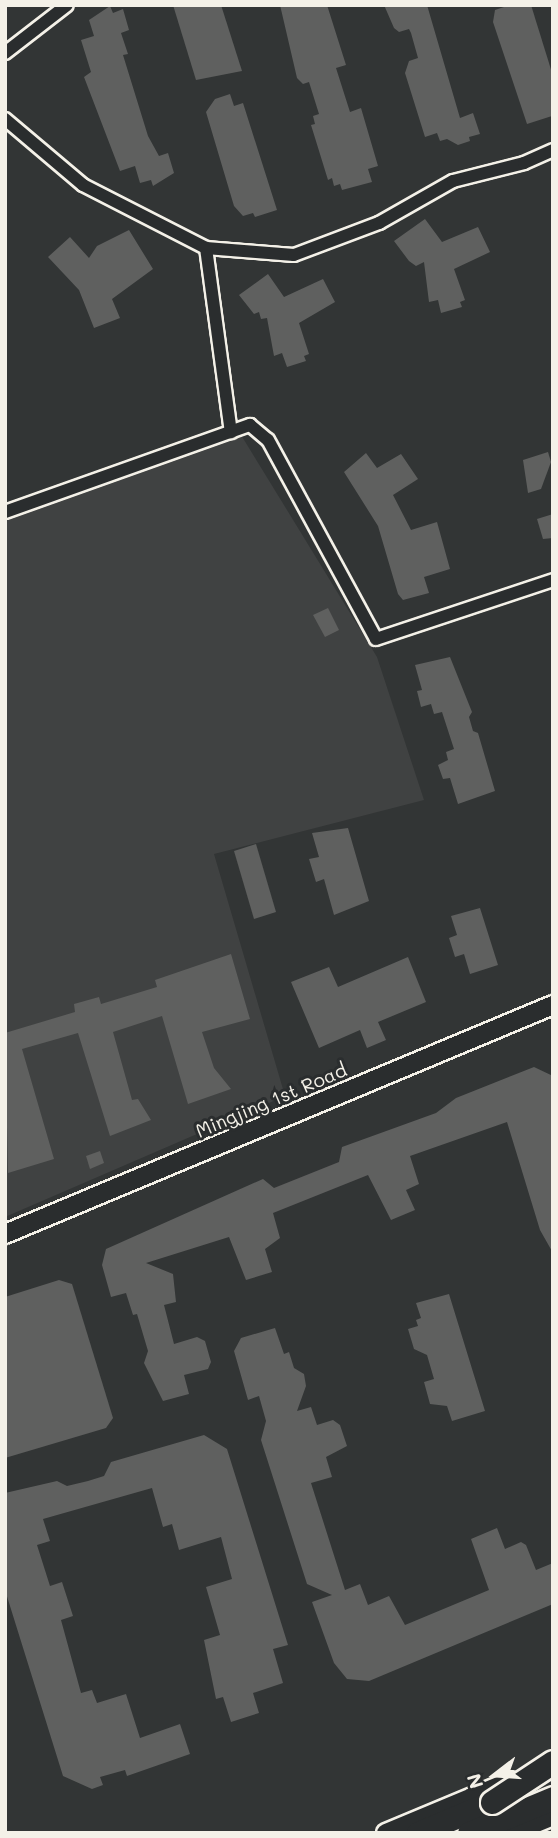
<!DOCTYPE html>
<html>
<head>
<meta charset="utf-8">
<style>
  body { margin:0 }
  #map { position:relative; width:558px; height:1838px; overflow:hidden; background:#323535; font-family:Mali,sans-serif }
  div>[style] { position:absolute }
  .built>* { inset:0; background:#404242 }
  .building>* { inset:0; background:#5f605f }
  .roads { filter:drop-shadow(2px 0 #f4f1e8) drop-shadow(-2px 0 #f4f1e8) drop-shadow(0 2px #f4f1e8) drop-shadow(0 -2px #f4f1e8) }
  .street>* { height:12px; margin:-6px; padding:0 6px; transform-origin:6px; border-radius:6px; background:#2a2d2e }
  .secondary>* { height:18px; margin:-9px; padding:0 9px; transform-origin:9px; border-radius:9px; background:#2a2d2e }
  .highway>* { height:23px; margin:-11.5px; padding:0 11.5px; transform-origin:11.5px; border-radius:11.5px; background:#2a2d2e }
  .bridges { filter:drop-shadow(2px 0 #f4f1e8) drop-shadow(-2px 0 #f4f1e8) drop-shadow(0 2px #f4f1e8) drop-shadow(0 -2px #f4f1e8) }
  .highway-bridge>* { height:23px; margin:-11.5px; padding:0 11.5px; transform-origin:11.5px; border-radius:11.5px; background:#2a2d2e }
  span { translate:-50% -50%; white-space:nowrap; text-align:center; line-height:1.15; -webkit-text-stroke:6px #2a2d2e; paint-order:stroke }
  .street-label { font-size:19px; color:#f4f1e8 }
  .frame { position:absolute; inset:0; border:7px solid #f4f1e8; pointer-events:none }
  .north { position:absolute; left:460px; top:1740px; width:70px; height:70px; -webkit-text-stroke:5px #2a2d2e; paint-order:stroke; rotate:253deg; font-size:19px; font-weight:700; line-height:28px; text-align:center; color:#f4f1e8 }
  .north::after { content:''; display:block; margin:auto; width:24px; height:32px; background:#f4f1e8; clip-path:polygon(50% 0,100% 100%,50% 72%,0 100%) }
</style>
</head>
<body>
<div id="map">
  <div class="built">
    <i style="clip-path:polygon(238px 430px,377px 657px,424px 800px,214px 854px,285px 1096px,5px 1217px,5px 517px)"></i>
  </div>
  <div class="building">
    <i style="clip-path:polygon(173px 5px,221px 5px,242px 71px,196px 80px)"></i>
    <i style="clip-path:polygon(280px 5px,327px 5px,346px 65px,336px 68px,350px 112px,361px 108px,378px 166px,368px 169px,372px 182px,342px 190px,340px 184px,334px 186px,332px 178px,328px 180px,311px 125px,315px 124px,313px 116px,319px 114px,309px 82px,303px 84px,297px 78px)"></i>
    <i style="clip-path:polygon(384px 5px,427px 5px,460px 118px,473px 113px,480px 134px,469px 137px,470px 141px,458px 145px,447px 139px,440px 141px,437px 133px,425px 137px,405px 73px,409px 61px,418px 58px,411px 33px,409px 29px,399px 32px,394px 28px)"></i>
    <i style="clip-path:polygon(510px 5px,531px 5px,553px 76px,552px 116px,527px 124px,493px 22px,495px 10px)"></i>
    <i style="clip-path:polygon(110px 6px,113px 13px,123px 9px,129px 30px,121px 33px,128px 54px,123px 55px,148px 136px,159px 156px,168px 153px,174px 173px,153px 186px,151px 180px,140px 183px,135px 166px,120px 171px,84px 77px,91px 72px,81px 40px,94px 36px,89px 20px)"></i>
    <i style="clip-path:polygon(230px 94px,234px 106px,243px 103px,277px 210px,255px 217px,253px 213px,243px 216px,234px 206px,206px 112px,215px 99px)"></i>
    <i style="clip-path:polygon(425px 219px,442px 242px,478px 227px,490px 252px,454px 269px,465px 300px,460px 302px,462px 307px,441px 313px,438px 300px,429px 302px,424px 262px,416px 266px,409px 261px,394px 241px)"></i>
    <i style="clip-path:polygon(129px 230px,153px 269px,112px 299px,120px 318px,94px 328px,79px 290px,48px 257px,70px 237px,89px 258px,97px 246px)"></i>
    <i style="clip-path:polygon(268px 274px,284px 297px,323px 279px,335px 302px,299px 323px,309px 354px,304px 356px,306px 361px,287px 367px,282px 353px,274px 356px,267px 318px,261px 319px,259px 312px,254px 314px,239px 295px)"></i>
    <i style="clip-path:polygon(548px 452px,551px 462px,541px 489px,528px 493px,523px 460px)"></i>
    <i style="clip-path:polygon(366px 453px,377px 468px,401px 454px,418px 479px,393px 495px,411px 530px,437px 522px,450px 569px,424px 577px,429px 593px,403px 600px,398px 594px,378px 526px,344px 472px)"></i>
    <i style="clip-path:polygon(553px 514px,553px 538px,543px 539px,537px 519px)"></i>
    <i style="clip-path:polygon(328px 608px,339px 630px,325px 637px,313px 615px)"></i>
    <i style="clip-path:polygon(450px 657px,472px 712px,469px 717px,473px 731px,478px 733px,495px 791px,458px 804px,450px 778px,443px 779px,438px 765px,448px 760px,446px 752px,454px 749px,442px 712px,434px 714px,431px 704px,421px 707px,417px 691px,422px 690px,415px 665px)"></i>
    <i style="clip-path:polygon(348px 828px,369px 901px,334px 915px,324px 879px,316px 882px,309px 859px,319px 857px,312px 833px)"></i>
    <i style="clip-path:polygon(256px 844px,276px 912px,254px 919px,234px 851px)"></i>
    <i style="clip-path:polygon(480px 908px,498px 965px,470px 974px,464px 954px,455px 957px,449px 938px,457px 935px,451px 916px)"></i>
    <i style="clip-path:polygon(231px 954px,250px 1019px,202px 1032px,214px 1068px,231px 1089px,188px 1104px,162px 1016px,113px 1032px,132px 1100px,138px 1099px,151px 1120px,110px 1136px,78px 1033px,22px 1049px,54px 1159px,8px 1173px,5px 1033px,75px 1012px,74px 1004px,99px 997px,101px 1004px,157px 987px,155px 980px)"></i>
    <i style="clip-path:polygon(408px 957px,426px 1002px,378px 1022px,386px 1040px,367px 1048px,360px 1030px,319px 1048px,291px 982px,329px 967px,338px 987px)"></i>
    <i style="clip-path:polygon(534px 1067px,553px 1076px,553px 1253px,540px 1230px,507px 1122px,410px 1156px,419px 1184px,406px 1190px,415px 1210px,391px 1220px,368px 1175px,273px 1213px,280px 1238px,265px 1249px,272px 1272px,246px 1280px,229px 1237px,146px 1263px,173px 1274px,176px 1302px,164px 1305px,174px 1344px,197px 1337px,205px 1341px,211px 1362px,208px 1369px,184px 1375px,189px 1394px,163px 1401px,144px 1363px,148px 1351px,137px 1314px,133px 1315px,126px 1293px,111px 1297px,102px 1265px,106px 1249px,263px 1179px,274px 1188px,339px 1162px,342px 1147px,436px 1113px,456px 1098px)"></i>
    <i style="clip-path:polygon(100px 1151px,104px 1163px,90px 1169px,86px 1156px)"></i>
    <i style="clip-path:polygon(59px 1280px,72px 1284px,113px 1418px,106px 1428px,5px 1458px,5px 1297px)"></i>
    <i style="clip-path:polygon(449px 1294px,485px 1411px,452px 1421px,447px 1406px,430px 1404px,424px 1382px,434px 1379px,427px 1355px,414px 1349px,408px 1329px,418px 1326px,416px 1320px,421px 1318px,416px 1303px)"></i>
    <i style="clip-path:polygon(275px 1328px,284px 1354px,289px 1352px,294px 1368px,304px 1374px,306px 1386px,297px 1411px,311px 1407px,317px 1425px,333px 1420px,340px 1425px,347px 1446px,326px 1457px,332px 1477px,311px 1483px,345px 1590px,360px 1584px,368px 1605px,389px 1596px,405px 1625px,489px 1590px,471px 1539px,497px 1528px,505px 1549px,521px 1542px,526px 1545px,536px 1570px,553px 1563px,553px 1604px,369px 1681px,347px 1679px,334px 1663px,312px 1602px,332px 1595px,307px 1584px,261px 1440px,266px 1421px,259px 1396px,248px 1400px,234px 1351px,241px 1338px)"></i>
    <i style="clip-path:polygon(204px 1435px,227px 1449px,288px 1645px,273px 1649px,283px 1683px,253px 1693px,259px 1713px,231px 1722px,223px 1697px,216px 1699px,204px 1640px,220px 1635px,206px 1587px,232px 1579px,221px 1537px,179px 1550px,172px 1524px,163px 1527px,152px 1488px,43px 1519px,50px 1541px,37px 1545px,50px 1586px,62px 1582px,73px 1616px,61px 1620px,81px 1693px,92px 1690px,97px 1703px,126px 1694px,140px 1738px,180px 1724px,190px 1754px,127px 1776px,125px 1770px,100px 1777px,103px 1785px,92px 1789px,63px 1776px,5px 1590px,5px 1493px,57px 1481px,67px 1486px,88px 1481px,104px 1476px,111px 1462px)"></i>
  </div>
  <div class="roads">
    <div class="street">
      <i style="left:5px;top:53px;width:78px;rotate:-37.7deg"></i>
      <i style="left:5px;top:119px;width:102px;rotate:40.2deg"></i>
      <i style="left:83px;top:185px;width:138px;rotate:27.1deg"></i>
      <i style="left:206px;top:248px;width:88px;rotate:4.5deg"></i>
      <i style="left:294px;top:255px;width:91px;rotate:-20.6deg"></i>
      <i style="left:379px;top:223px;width:85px;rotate:-29.6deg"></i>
      <i style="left:453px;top:181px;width:73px;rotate:-14.2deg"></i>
      <i style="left:524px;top:163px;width:32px;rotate:-24deg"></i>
      <i style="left:206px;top:248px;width:186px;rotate:82.3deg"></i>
      <i style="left:5px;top:512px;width:260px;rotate:-19.6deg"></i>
      <i style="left:250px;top:425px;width:23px;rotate:40deg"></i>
      <i style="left:268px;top:440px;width:226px;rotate:61.5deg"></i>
      <i style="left:376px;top:639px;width:187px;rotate:-18.4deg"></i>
    </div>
    <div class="secondary">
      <i style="left:5px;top:1234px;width:594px;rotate:-22.68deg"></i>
      <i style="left:386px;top:1833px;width:135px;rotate:-22.6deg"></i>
      <i style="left:512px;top:1833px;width:44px;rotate:-22.5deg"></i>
    </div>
    <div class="highway">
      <i style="left:418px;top:1833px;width:98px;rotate:-22.9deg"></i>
      <i style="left:469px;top:1833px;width:91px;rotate:-22.6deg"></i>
    </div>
  </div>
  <div class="bridges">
    <div class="highway-bridge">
      <i style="left:492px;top:1802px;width:73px;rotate:-33.3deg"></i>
    </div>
  </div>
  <div class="street-label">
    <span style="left:271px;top:1100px;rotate:-23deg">Mingjing 1st Road</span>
  </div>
  <div class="frame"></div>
  <div class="north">N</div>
</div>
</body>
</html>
